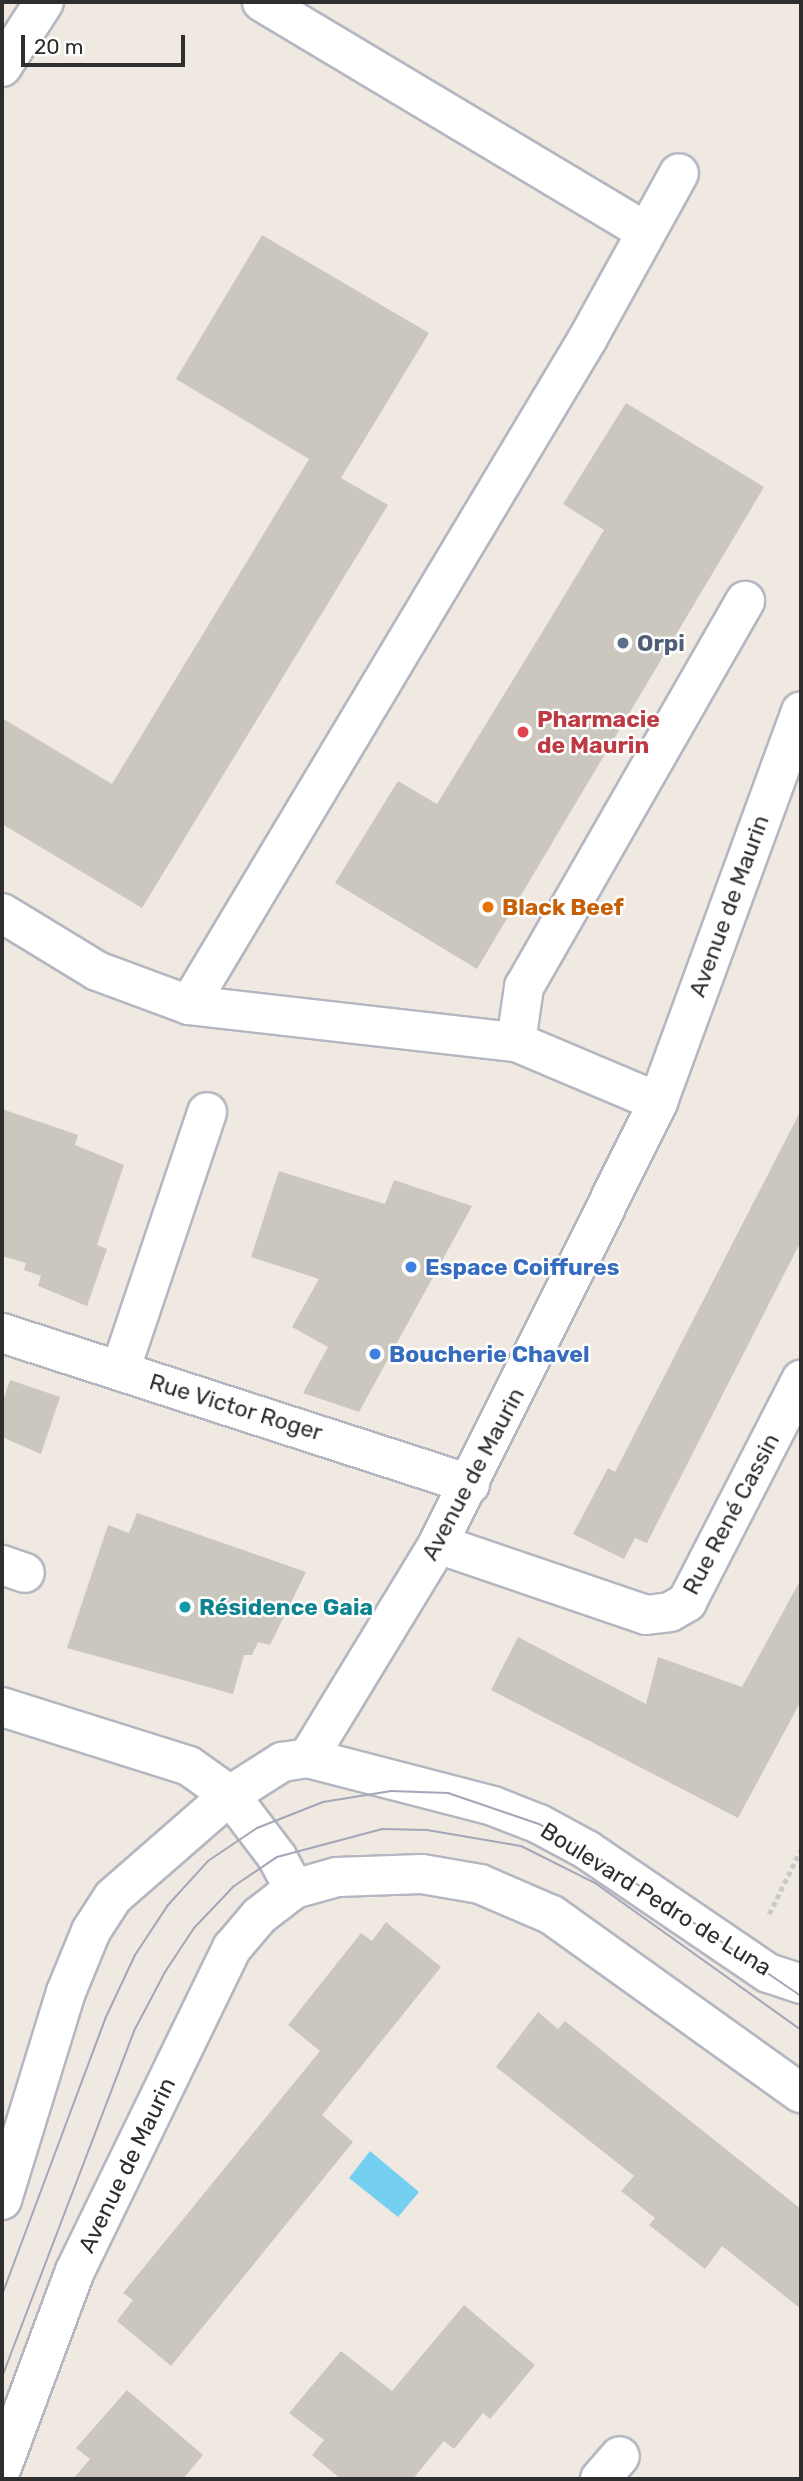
<!DOCTYPE html>
<html>
<head>
<meta charset="utf-8">
<style>
  body { margin:0 }
  #map { position:relative; width:803px; height:2481px; overflow:hidden; background:#efe9e1; font-family:Rubik,sans-serif }
  div>[style] { position:absolute }
  .water>* { inset:0; background:#75cff0 }
  .building>* { inset:0; background:#cbc7bf }
  .path>* { height:4.5px; margin-top:-2.25px; transform-origin:0; background:repeating-linear-gradient(90deg,#c9c9c9 0 5px,transparent 0 8.5px) }
  .roads { filter:drop-shadow(2px 0 #b4b7c1) drop-shadow(-2px 0 #b4b7c1) drop-shadow(0 2px #b4b7c1) drop-shadow(0 -2px #b4b7c1) }
  .minor>* { height:38px; margin:-19px; padding:0 19px; transform-origin:19px; border-radius:19px; background:#fff }
  .tram>* { height:2px; margin:-1px; padding:0 1px; transform-origin:1px; border-radius:1px; background:#a3a6b8 }
  .dots>* { width:19px; height:19px; translate:-50% -50%; box-sizing:border-box; border:4px solid #fff; border-radius:50% }
  span { translate:-50% -50%; white-space:nowrap; text-align:center; line-height:1.15; -webkit-text-stroke:5px #fff; paint-order:stroke }
  .service-label { font-size:23px; color:#4e5e75; font-weight:700 }
  .left { translate:0 -50%; text-align:left }
  .health-label { font-size:23px; color:#be3a42; font-weight:700 }
  .street-label { font-size:23px; color:#2e2e2e }
  .food-label { font-size:23px; color:#c56008; font-weight:700 }
  .shop-label { font-size:23px; color:#366cbe; font-weight:700 }
  .culture-label { font-size:23px; color:#0d838f; font-weight:700 }
  .frame { position:absolute; inset:0; border:4px solid #2e2e2e; pointer-events:none }
  .scale { position:absolute; left:21px; top:35px; width:164px; height:32px; box-sizing:border-box; border:4px solid #2e2e2e; border-top:0; padding-left:9px; font-size:21px; line-height:24px; white-space:nowrap; color:#2e2e2e; -webkit-text-stroke:5px #fff; paint-order:stroke }
</style>
</head>
<body>
<div id="map">
  <div class="water">
    <i style="clip-path:polygon(370px 2151px,419px 2192px,398px 2217px,349px 2178px)"></i>
  </div>
  <div class="building">
    <i style="clip-path:polygon(262px 235px,429px 333px,341px 478px,388px 505px,142px 908px,2px 824px,2px 718px,112px 784px,309px 459px,176px 379px)"></i>
    <i style="clip-path:polygon(626px 403px,764px 487px,477px 969px,335px 883px,398px 781px,437px 804px,552px 616px,604px 530px,563px 504px)"></i>
    <i style="clip-path:polygon(2px 1109px,78px 1135px,75px 1145px,124px 1165px,97px 1245px,107px 1249px,87px 1306px,38px 1286px,41px 1276px,24px 1270px,26px 1263px,2px 1256px)"></i>
    <i style="clip-path:polygon(801px 1110px,801px 1241px,647px 1543px,635px 1538px,624px 1559px,573px 1534px,608px 1468px,615px 1472px)"></i>
    <i style="clip-path:polygon(279px 1171px,385px 1204px,394px 1180px,472px 1206px,359px 1412px,303px 1393px,328px 1347px,292px 1327px,319px 1279px,251px 1257px)"></i>
    <i style="clip-path:polygon(10px 1380px,60px 1397px,41px 1454px,2px 1437px,2px 1403px)"></i>
    <i style="clip-path:polygon(137px 1513px,306px 1572px,270px 1645px,258px 1642px,252px 1655px,244px 1655px,233px 1694px,67px 1648px,108px 1525px,129px 1533px)"></i>
    <i style="clip-path:polygon(801px 1579px,801px 1701px,738px 1818px,491px 1690px,518px 1637px,646px 1704px,658px 1657px,742px 1687px)"></i>
    <i style="clip-path:polygon(386px 1922px,441px 1967px,322px 2115px,353px 2142px,171px 2366px,117px 2321px,133px 2300px,123px 2293px,320px 2051px,288px 2025px,361px 1933px,372px 1941px)"></i>
    <i style="clip-path:polygon(538px 2012px,558px 2029px,565px 2021px,801px 2209px,801px 2309px,722px 2246px,705px 2269px,649px 2225px,655px 2218px,621px 2191px,634px 2176px,496px 2067px)"></i>
    <i style="clip-path:polygon(464px 2305px,535px 2365px,490px 2419px,483px 2413px,454px 2449px,444px 2441px,413px 2479px,341px 2479px,312px 2455px,324px 2440px,289px 2413px,341px 2351px,392px 2391px)"></i>
    <i style="clip-path:polygon(127px 2390px,203px 2455px,183px 2479px,73px 2479px,90px 2459px,76px 2448px)"></i>
  </div>
  <div class="path">
    <i style="left:769px;top:1914px;width:72px;rotate:-63.8deg"></i>
  </div>
  <div class="roads">
    <div class="minor">
      <i style="left:262px;top:2px;width:446px;rotate:30.9deg"></i>
      <i style="left:2px;top:67px;width:77px;rotate:-57.1deg"></i>
      <i style="left:2px;top:913px;width:111px;rotate:31.4deg"></i>
      <i style="left:97px;top:971px;width:98px;rotate:20.3deg"></i>
      <i style="left:189px;top:1005px;width:329px;rotate:6.5deg"></i>
      <i style="left:516px;top:1042px;width:154px;rotate:22.9deg"></i>
      <i style="left:189px;top:1005px;width:777px;rotate:-59.11deg"></i>
      <i style="left:588px;top:338px;width:188px;rotate:-61.1deg"></i>
      <i style="left:516px;top:1042px;width:56px;rotate:-81.7deg"></i>
      <i style="left:524px;top:987px;width:445px;rotate:-60.2deg"></i>
      <i style="left:2px;top:1333px;width:492px;rotate:17.9deg"></i>
      <i style="left:120px;top:1371px;width:273px;rotate:-71.4deg"></i>
      <i style="left:438px;top:1544px;width:220px;rotate:18.8deg"></i>
      <i style="left:646px;top:1615px;width:24px;rotate:-7deg"></i>
      <i style="left:670px;top:1612px;width:20px;rotate:-30deg"></i>
      <i style="left:687px;top:1602px;width:250px;rotate:-62.8deg"></i>
      <i style="left:2px;top:1565px;width:24px;rotate:19deg"></i>
      <i style="left:2px;top:1707px;width:196px;rotate:17.5deg"></i>
      <i style="left:189px;top:1766px;width:50px;rotate:35.3deg"></i>
      <i style="left:230px;top:1795px;width:78px;rotate:52.8deg"></i>
      <i style="left:277px;top:1857px;width:36px;rotate:62deg"></i>
      <i style="left:308px;top:1758px;width:191px;rotate:14.5deg"></i>
      <i style="left:493px;top:1806px;width:49px;rotate:21.4deg"></i>
      <i style="left:539px;top:1824px;width:55px;rotate:28.4deg"></i>
      <i style="left:587px;top:1850px;width:219px;rotate:34.2deg"></i>
      <i style="left:768px;top:1973px;width:35px;rotate:18deg"></i>
      <i style="left:2px;top:2200px;width:218px;rotate:-72.9deg"></i>
      <i style="left:66px;top:1992px;width:66px;rotate:-67.7deg"></i>
      <i style="left:91px;top:1931px;width:40px;rotate:-57.1deg"></i>
      <i style="left:113px;top:1897px;width:155px;rotate:-41.1deg"></i>
      <i style="left:230px;top:1795px;width:62px;rotate:-32.4deg"></i>
      <i style="left:282px;top:1762px;width:26px;rotate:-9deg"></i>
      <i style="left:308px;top:1758px;width:250px;rotate:-58.7deg"></i>
      <i style="left:438px;top:1544px;width:494px;rotate:-63.5deg"></i>
      <i style="left:658px;top:1102px;width:416px;rotate:-69.9deg"></i>
      <i style="left:2px;top:2467px;width:209px;rotate:-69.6deg"></i>
      <i style="left:75px;top:2271px;width:359px;rotate:-64.1deg"></i>
      <i style="left:232px;top:1948px;width:42px;rotate:-49.8deg"></i>
      <i style="left:259px;top:1916px;width:44px;rotate:-37.6deg"></i>
      <i style="left:294px;top:1889px;width:45px;rotate:-15.6deg"></i>
      <i style="left:337px;top:1877px;width:85px;rotate:-2deg"></i>
      <i style="left:422px;top:1874px;width:59px;rotate:9.8deg"></i>
      <i style="left:480px;top:1884px;width:78px;rotate:23.3deg"></i>
      <i style="left:552px;top:1915px;width:306px;rotate:35.6deg"></i>
      <i style="left:600px;top:2479px;width:30px;rotate:-49deg"></i>
    </div>
  </div>
  <div class="tram">
    <i style="left:2px;top:2295px;width:295px;rotate:-69.5deg"></i>
    <i style="left:105px;top:2019px;width:71px;rotate:-64.9deg"></i>
    <i style="left:135px;top:1955px;width:60px;rotate:-56.6deg"></i>
    <i style="left:168px;top:1905px;width:59px;rotate:-47.7deg"></i>
    <i style="left:208px;top:1861px;width:59px;rotate:-34deg"></i>
    <i style="left:257px;top:1828px;width:71px;rotate:-21.5deg"></i>
    <i style="left:323px;top:1802px;width:69px;rotate:-9.2deg"></i>
    <i style="left:391px;top:1791px;width:57px;rotate:2deg"></i>
    <i style="left:448px;top:1793px;width:96px;rotate:18.8deg"></i>
    <i style="left:539px;top:1824px;width:55px;rotate:28.4deg"></i>
    <i style="left:587px;top:1850px;width:259px;rotate:34.3deg"></i>
    <i style="left:2px;top:2377px;width:370px;rotate:-69.1deg"></i>
    <i style="left:134px;top:2031px;width:67px;rotate:-62.3deg"></i>
    <i style="left:165px;top:1972px;width:53px;rotate:-56.6deg"></i>
    <i style="left:194px;top:1928px;width:58px;rotate:-46.4deg"></i>
    <i style="left:234px;top:1886px;width:52px;rotate:-34deg"></i>
    <i style="left:277px;top:1857px;width:109px;rotate:-14.9deg"></i>
    <i style="left:382px;top:1829px;width:45px;rotate:1.3deg"></i>
    <i style="left:427px;top:1830px;width:95px;rotate:9.7deg"></i>
    <i style="left:521px;top:1846px;width:83px;rotate:26.6deg"></i>
    <i style="left:595px;top:1883px;width:253px;rotate:35.5deg"></i>
  </div>
  <div class="dots">
    <i style="left:623px;top:643px;background:#5c6f8a"></i>
    <i style="left:523px;top:732px;background:#e0444e"></i>
    <i style="left:488px;top:907px;background:#e8710a"></i>
    <i style="left:411px;top:1267px;background:#3f7fe0"></i>
    <i style="left:375px;top:1354px;background:#3f7fe0"></i>
    <i style="left:185px;top:1607px;background:#0f9aa8"></i>
  </div>
  <div class="service-label">
    <span class="left" style="left:637px;top:643px">Orpi</span>
  </div>
  <div class="health-label">
    <span class="left" style="left:537px;top:732px">Pharmacie<br>de Maurin</span>
  </div>
  <div class="street-label">
    <span style="left:729px;top:906px;rotate:-70deg">Avenue de Maurin</span>
    <span style="left:236px;top:1407px;rotate:17deg">Rue Victor Roger</span>
    <span style="left:473px;top:1474px;rotate:-62deg">Avenue de Maurin</span>
    <span style="left:731px;top:1514px;rotate:-62deg">Rue René Cassin</span>
    <span style="left:656px;top:1899px;rotate:32deg">Boulevard Pedro de Luna</span>
    <span style="left:127px;top:2165px;rotate:-64deg">Avenue de Maurin</span>
  </div>
  <div class="food-label">
    <span class="left" style="left:502px;top:907px">Black Beef</span>
  </div>
  <div class="shop-label">
    <span class="left" style="left:425px;top:1267px">Espace Coiffures</span>
    <span class="left" style="left:389px;top:1354px">Boucherie Chavel</span>
  </div>
  <div class="culture-label">
    <span class="left" style="left:199px;top:1607px">Résidence Gaia</span>
  </div>
  <div class="frame"></div>
  <div class="scale">20 m</div>
</div>
</body>
</html>
